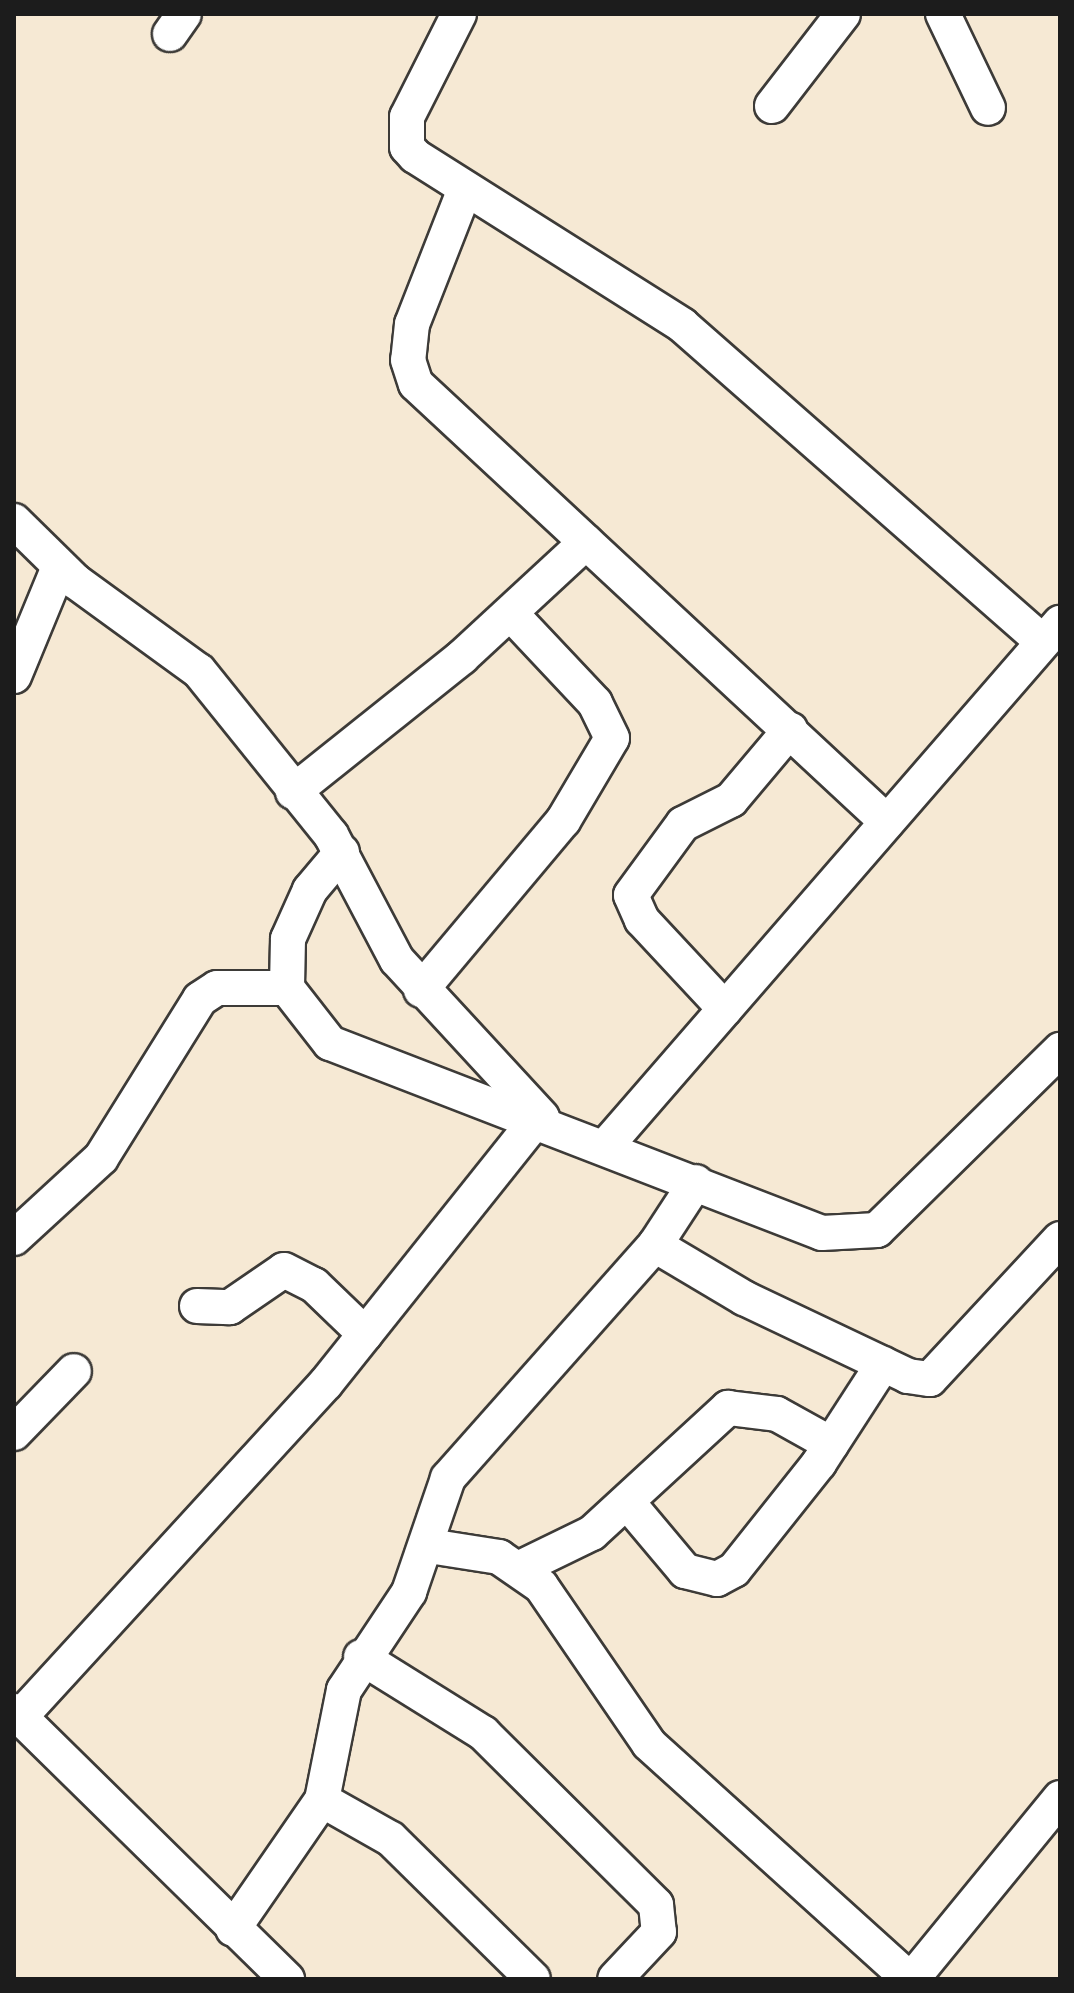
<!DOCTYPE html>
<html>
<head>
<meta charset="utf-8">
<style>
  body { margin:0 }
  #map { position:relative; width:1074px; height:1993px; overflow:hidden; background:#f6e9d4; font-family:"Architects Daughter",sans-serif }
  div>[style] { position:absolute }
  .roads { filter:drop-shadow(2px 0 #3d3b38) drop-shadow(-2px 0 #3d3b38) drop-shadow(0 2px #3d3b38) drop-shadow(0 -2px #3d3b38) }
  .minor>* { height:34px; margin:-17px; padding:0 17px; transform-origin:17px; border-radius:17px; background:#fff }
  span { translate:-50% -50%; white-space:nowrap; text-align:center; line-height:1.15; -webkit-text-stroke:7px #fdfcf7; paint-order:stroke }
  .frame { position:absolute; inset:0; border:16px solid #1c1c1c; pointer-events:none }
</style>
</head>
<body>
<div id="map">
  <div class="roads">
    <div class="minor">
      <i style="left:459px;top:14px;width:115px;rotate:116.8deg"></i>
      <i style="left:407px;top:117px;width:30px;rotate:90deg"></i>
      <i style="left:407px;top:147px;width:12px;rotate:48deg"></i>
      <i style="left:415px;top:156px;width:316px;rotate:32.3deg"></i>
      <i style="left:682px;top:325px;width:480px;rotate:41.3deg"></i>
      <i style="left:943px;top:14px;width:104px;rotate:64.4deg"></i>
      <i style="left:170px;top:34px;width:24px;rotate:-55deg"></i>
      <i style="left:772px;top:106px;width:116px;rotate:-52.3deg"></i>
      <i style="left:465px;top:189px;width:145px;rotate:111.4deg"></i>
      <i style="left:412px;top:324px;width:36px;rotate:96deg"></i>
      <i style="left:408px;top:360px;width:25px;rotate:72deg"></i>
      <i style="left:416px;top:384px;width:643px;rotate:42.92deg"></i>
      <i style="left:14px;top:521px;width:86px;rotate:44.5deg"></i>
      <i style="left:75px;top:581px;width:153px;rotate:36deg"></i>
      <i style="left:199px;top:671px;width:211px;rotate:51.2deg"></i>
      <i style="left:331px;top:835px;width:141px;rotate:62.2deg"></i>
      <i style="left:397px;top:960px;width:214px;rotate:47.3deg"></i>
      <i style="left:14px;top:676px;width:118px;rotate:-67.6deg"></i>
      <i style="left:293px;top:792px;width:216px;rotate:-38.6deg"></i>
      <i style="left:462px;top:657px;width:169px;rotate:-42.8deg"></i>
      <i style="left:342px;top:852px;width:50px;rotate:130.1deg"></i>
      <i style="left:310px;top:890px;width:54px;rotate:114.2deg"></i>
      <i style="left:288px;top:939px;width:49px;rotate:91.2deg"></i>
      <i style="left:287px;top:988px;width:70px;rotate:52deg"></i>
      <i style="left:330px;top:1043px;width:527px;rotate:21.12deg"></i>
      <i style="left:822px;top:1233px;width:55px;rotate:-3.1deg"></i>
      <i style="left:877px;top:1230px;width:257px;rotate:-44.5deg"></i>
      <i style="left:421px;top:990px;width:221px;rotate:-50deg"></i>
      <i style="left:563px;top:821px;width:96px;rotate:-59.4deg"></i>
      <i style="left:612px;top:738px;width:39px;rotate:-116deg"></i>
      <i style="left:595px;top:703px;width:122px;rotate:-133.3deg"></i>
      <i style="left:725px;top:1009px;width:122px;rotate:-133deg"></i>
      <i style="left:642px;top:920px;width:27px;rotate:-114deg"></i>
      <i style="left:631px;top:895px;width:88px;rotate:-53.8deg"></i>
      <i style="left:683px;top:824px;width:54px;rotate:-26.6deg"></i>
      <i style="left:731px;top:800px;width:92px;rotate:-49.9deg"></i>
      <i style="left:606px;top:1146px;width:693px;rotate:-49.04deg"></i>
      <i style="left:14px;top:1238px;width:118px;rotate:-42.6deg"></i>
      <i style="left:101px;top:1158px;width:187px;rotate:-58.1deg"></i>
      <i style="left:200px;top:999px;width:20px;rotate:-33deg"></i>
      <i style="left:217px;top:988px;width:70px"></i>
      <i style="left:655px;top:1245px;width:104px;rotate:30.8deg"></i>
      <i style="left:744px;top:1298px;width:182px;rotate:25.4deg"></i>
      <i style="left:908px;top:1376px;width:22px;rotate:8deg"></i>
      <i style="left:930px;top:1379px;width:191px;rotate:-47.1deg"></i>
      <i style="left:197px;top:1306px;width:33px;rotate:2deg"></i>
      <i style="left:230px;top:1307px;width:65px;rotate:-34.4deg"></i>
      <i style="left:284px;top:1270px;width:34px;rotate:27deg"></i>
      <i style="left:314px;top:1285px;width:71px;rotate:43.9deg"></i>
      <i style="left:14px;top:1433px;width:86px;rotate:-45.9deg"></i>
      <i style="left:628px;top:1503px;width:89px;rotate:50deg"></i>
      <i style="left:685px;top:1571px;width:33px;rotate:14deg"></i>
      <i style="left:717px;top:1579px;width:19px;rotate:-28deg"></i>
      <i style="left:734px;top:1570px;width:137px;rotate:-51.5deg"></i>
      <i style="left:819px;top:1463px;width:118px;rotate:-57.1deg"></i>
      <i style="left:429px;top:1546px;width:71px;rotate:8.9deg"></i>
      <i style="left:499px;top:1557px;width:51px;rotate:34.6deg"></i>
      <i style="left:541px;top:1586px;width:191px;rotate:55.6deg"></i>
      <i style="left:649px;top:1744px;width:350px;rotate:42.1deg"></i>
      <i style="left:520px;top:1568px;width:80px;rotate:-25.9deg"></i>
      <i style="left:592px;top:1533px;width:185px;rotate:-42.6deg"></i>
      <i style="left:728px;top:1408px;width:49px;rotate:7deg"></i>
      <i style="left:777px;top:1414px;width:62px;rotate:29.1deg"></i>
      <i style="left:361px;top:1657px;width:144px;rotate:31.9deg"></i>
      <i style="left:483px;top:1733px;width:244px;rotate:44.8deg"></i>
      <i style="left:656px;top:1905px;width:27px;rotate:84deg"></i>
      <i style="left:659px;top:1932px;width:64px;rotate:133.1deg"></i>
      <i style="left:14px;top:1711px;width:383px;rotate:44.5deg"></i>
      <i style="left:20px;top:1717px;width:453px;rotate:-47.5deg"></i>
      <i style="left:326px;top:1383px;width:338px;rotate:-51.4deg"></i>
      <i style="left:322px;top:1800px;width:79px;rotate:29.5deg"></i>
      <i style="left:391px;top:1839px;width:199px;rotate:44.6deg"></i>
      <i style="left:233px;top:1929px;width:157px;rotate:-55.4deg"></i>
      <i style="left:322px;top:1800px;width:112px;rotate:-78.7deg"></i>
      <i style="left:344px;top:1690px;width:118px;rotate:-56.4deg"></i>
      <i style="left:409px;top:1592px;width:120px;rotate:-71.1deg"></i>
      <i style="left:448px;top:1478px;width:312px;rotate:-48.4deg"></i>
      <i style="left:655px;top:1245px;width:75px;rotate:-56.9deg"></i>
      <i style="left:912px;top:1979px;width:234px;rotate:-50.7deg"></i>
    </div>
  </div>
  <div class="frame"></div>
</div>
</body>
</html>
